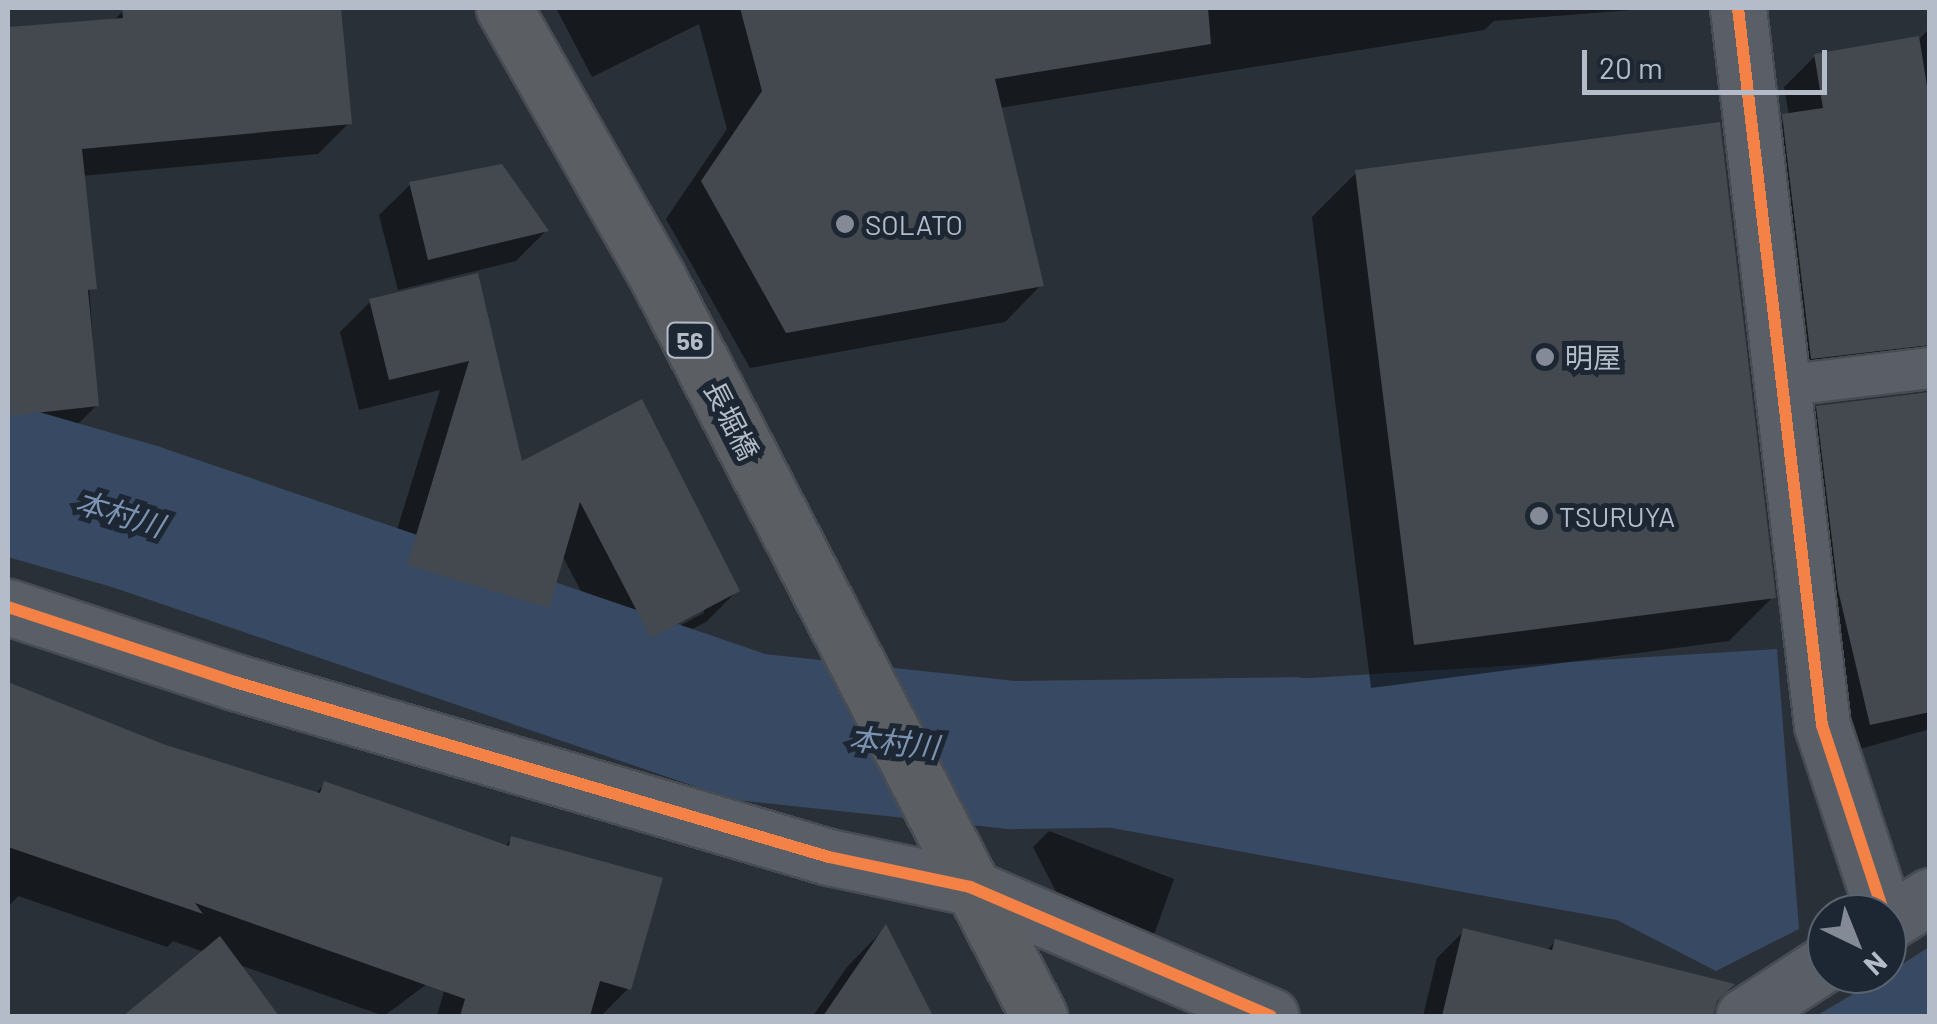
<!DOCTYPE html>
<html>
<head>
<meta charset="utf-8">
<style>
  body { margin:0 }
  #map { position:relative; width:1937px; height:1024px; overflow:hidden; background:#2a3038; font-family:Barlow,"Noto Sans JP",sans-serif }
  div>[style] { position:absolute }
  .water>* { inset:0; background:#384963 }
  .shadow>* { inset:0; background:#0007 }
  .river>* { height:148px; margin:-74px; padding:0 74px; transform-origin:74px; border-radius:74px; background:#384963 }
  .building>* { inset:0; background:#444950 }
  .roads { filter:drop-shadow(2px 0 #484c53) drop-shadow(-2px 0 #484c53) drop-shadow(0 2px #484c53) drop-shadow(0 -2px #484c53) }
  .service>* { height:40px; margin:-20px; padding:0 20px; transform-origin:20px; border-radius:20px; background:#5a5e66 }
  .minor>* { height:55px; margin:-27.5px; padding:0 27.5px; transform-origin:27.5px; border-radius:27.5px; background:#5a5e66 }
  .trunk>* { height:55px; margin:-27.5px; padding:0 27.5px; transform-origin:27.5px; border-radius:27.5px; background:#5b5f64 }
  .cycleway>* { height:12px; margin:-6px; padding:0 6px; transform-origin:6px; border-radius:6px; background:#f48246 }
  .dots>* { width:28px; height:28px; translate:-50% -50%; box-sizing:border-box; border:5px solid #1d2633; border-radius:50% }
  span { translate:-50% -50%; white-space:nowrap; text-align:center; line-height:1.15; -webkit-text-stroke:10px #1d2633; paint-order:stroke }
  .shield-label span { padding:2px 8px; background:#1d2633; border:2px solid; border-radius:8px; -webkit-text-stroke-width:0 }
  .shield-label { font-size:25px; color:#b4bcc9; font-weight:700 }
  .poi-label { font-size:28px; color:#b4bcc9 }
  .left { translate:0 -50%; text-align:left }
  .street-label { font-size:28px; color:#b4bcc9 }
  .water-label { font-size:30px; color:#7c92b1; font-style:italic }
  .frame { position:absolute; inset:0; border:10px solid #b4bcc9; pointer-events:none }
  .north { position:absolute; left:1807px; top:894px; width:100px; height:100px; box-sizing:border-box; background:#1d2633; border:2px solid #59626f; border-radius:50%; rotate:137deg; font-size:28px; font-weight:700; line-height:40px; text-align:center; color:#b4bcc9 }
  .north::after { content:''; display:block; margin:auto; width:35px; height:45px; background:#848b96; clip-path:polygon(50% 0,100% 100%,50% 72%,0 100%) }
  .scale { position:absolute; left:1582px; top:50px; width:245px; height:45px; box-sizing:border-box; border:5px solid #b4bcc9; border-top:0; padding-left:12px; font-size:30px; line-height:35px; white-space:nowrap; color:#b4bcc9; -webkit-text-stroke:8px #1d2633; paint-order:stroke }
</style>
</head>
<body>
<div id="map">
  <div class="water">
    <i style="clip-path:polygon(1777px 649px,1799px 929px,1716px 971px,1617px 920px,1090px 824px,1085px 692px)"></i>
    <i style="clip-path:polygon(1929px 947px,1929px 1016px,1816px 1016px,1887px 974px)"></i>
  </div>
  <div class="shadow">
    <i style="clip-path:polygon(157px 8px,339px 8px,349px 123px,318px 154px,82px 176px,97px 405px,66px 436px,8px 442px,8px 29px,113px 21px,123px 11px)"></i>
    <i style="clip-path:polygon(556px 8px,1656px 8px,1494px 21px,1484px 30px,999px 108px,1041px 285px,1005px 322px,750px 368px,666px 219px,727px 129px,699px 24px,592px 77px)"></i>
    <i style="clip-path:polygon(1930px 28px,1930px 362px,1780px 388px,1752px 147px,1789px 115px,1784px 87px,1815px 56px,1920px 38px)"></i>
    <i style="clip-path:polygon(1356px 173px,1773px 597px,1729px 641px,1371px 688px,1312px 217px)"></i>
    <i style="clip-path:polygon(410px 185px,546px 231px,516px 261px,398px 290px,379px 215px)"></i>
    <i style="clip-path:polygon(evenodd,476px 276px,521px 465px,737px 591px,706px 622px,620px 666px,562px 555px,546px 607px,516px 638px,377px 595px,440px 390px,359px 410px,340px 332px,371px 301px,476px 276px,704px 607px,704px 613px,641px 646px,638px 641px,704px 607px)"></i>
    <i style="clip-path:polygon(1930px 393px,1930px 729px,1839px 755px,1786px 439px,1817px 408px)"></i>
    <i style="clip-path:polygon(8px 685px,162px 747px,315px 794px,325px 784px,504px 847px,512px 839px,628px 989px,601px 1016px,437px 1016px,451px 966px,384px 1016px,237px 964px,276px 1016px,127px 1016px,204px 952px,173px 941px,167px 947px,18px 896px,8px 907px)"></i>
    <i style="clip-path:polygon(1049px 831px,1174px 879px,1155px 932px,1138px 948px,1070px 919px,1033px 847px)"></i>
    <i style="clip-path:polygon(885px 928px,930px 1016px,813px 1016px,847px 967px)"></i>
    <i style="clip-path:polygon(1464px 931px,1546px 951px,1556px 941px,1652px 966px,1640px 1016px,1423px 1016px,1437px 958px)"></i>
  </div>
  <div class="river">
    <i style="left:8px;top:480px;width:133px;rotate:16.1deg"></i>
    <i style="left:136px;top:517px;width:649px;rotate:18.88deg"></i>
    <i style="left:750px;top:727px;width:265px;rotate:6.1deg"></i>
    <i style="left:1014px;top:755px;width:278px;rotate:-0.8deg"></i>
  </div>
  <div class="building">
    <i style="clip-path:polygon(122px 8px,341px 8px,352px 124px,82px 149px,97px 289px,88px 290px,99px 406px,8px 416px,8px 27px,123px 18px)"></i>
    <i style="clip-path:polygon(740px 8px,1208px 8px,1211px 44px,995px 79px,1044px 286px,786px 333px,701px 181px,762px 91px)"></i>
    <i style="clip-path:polygon(1919px 36px,1930px 105px,1930px 345px,1811px 359px,1782px 114px,1823px 108px,1814px 54px)"></i>
    <i style="clip-path:polygon(1720px 122px,1776px 598px,1414px 645px,1355px 170px)"></i>
    <i style="clip-path:polygon(502px 164px,549px 231px,428px 260px,409px 182px)"></i>
    <i style="clip-path:polygon(478px 273px,522px 461px,642px 399px,740px 591px,651px 638px,580px 502px,549px 608px,407px 565px,469px 361px,389px 380px,369px 299px)"></i>
    <i style="clip-path:polygon(1930px 392px,1930px 712px,1870px 725px,1838px 590px,1816px 406px)"></i>
    <i style="clip-path:polygon(8px 682px,163px 744px,320px 793px,324px 781px,509px 846px,511px 836px,663px 878px,631px 990px,600px 981px,590px 1016px,460px 1016px,465px 999px,195px 903px,203px 914px,8px 847px)"></i>
    <i style="clip-path:polygon(886px 924px,933px 1016px,823px 1016px)"></i>
    <i style="clip-path:polygon(1463px 928px,1552px 950px,1555px 939px,1735px 984px,1717px 1001px,1713px 1016px,1442px 1016px)"></i>
    <i style="clip-path:polygon(220px 936px,279px 1016px,123px 1016px)"></i>
  </div>
  <div class="roads">
    <div class="service">
      <i style="left:1782px;top:386px;width:149px;rotate:-6.9deg"></i>
    </div>
    <div class="minor">
      <i style="left:1738px;top:8px;width:722px;rotate:83.32deg"></i>
      <i style="left:1822px;top:725px;width:199px;rotate:71.8deg"></i>
      <i style="left:8px;top:607px;width:239px;rotate:18.3deg"></i>
      <i style="left:235px;top:682px;width:619px;rotate:16.42deg"></i>
      <i style="left:829px;top:857px;width:144px;rotate:12deg"></i>
      <i style="left:970px;top:887px;width:327px;rotate:23.2deg"></i>
      <i style="left:1887px;top:923px;width:51px;rotate:-32.1deg"></i>
      <i style="left:1744px;top:1016px;width:99px;rotate:-33deg"></i>
    </div>
    <div class="trunk">
      <i style="left:504px;top:8px;width:311px;rotate:60.3deg"></i>
      <i style="left:658px;top:278px;width:831px;rotate:62.69deg"></i>
    </div>
  </div>
  <div class="cycleway">
    <i style="left:1738px;top:8px;width:722px;rotate:83.32deg"></i>
    <i style="left:1822px;top:725px;width:199px;rotate:71.8deg"></i>
    <i style="left:8px;top:607px;width:239px;rotate:18.3deg"></i>
    <i style="left:235px;top:682px;width:619px;rotate:16.42deg"></i>
    <i style="left:829px;top:857px;width:144px;rotate:12deg"></i>
    <i style="left:970px;top:887px;width:327px;rotate:23.2deg"></i>
  </div>
  <div class="dots">
    <i style="left:845px;top:224px;background:#848b96"></i>
    <i style="left:1545px;top:357px;background:#848b96"></i>
    <i style="left:1539px;top:516px;background:#848b96"></i>
  </div>
  <div class="shield-label">
    <span style="left:690px;top:340px">56</span>
  </div>
  <div class="poi-label">
    <span class="left" style="left:865px;top:224px">SOLATO</span>
    <span class="left" style="left:1565px;top:357px">明屋</span>
    <span class="left" style="left:1559px;top:516px">TSURUYA</span>
  </div>
  <div class="street-label">
    <span style="left:732px;top:420px;rotate:63deg">長堀橋</span>
  </div>
  <div class="water-label">
    <span style="left:120px;top:513px;rotate:17deg">本村川</span>
    <span style="left:894px;top:742px;rotate:6deg">本村川</span>
  </div>
  <div class="frame"></div>
  <div class="north">N</div>
  <div class="scale">20 m</div>
</div>
</body>
</html>
